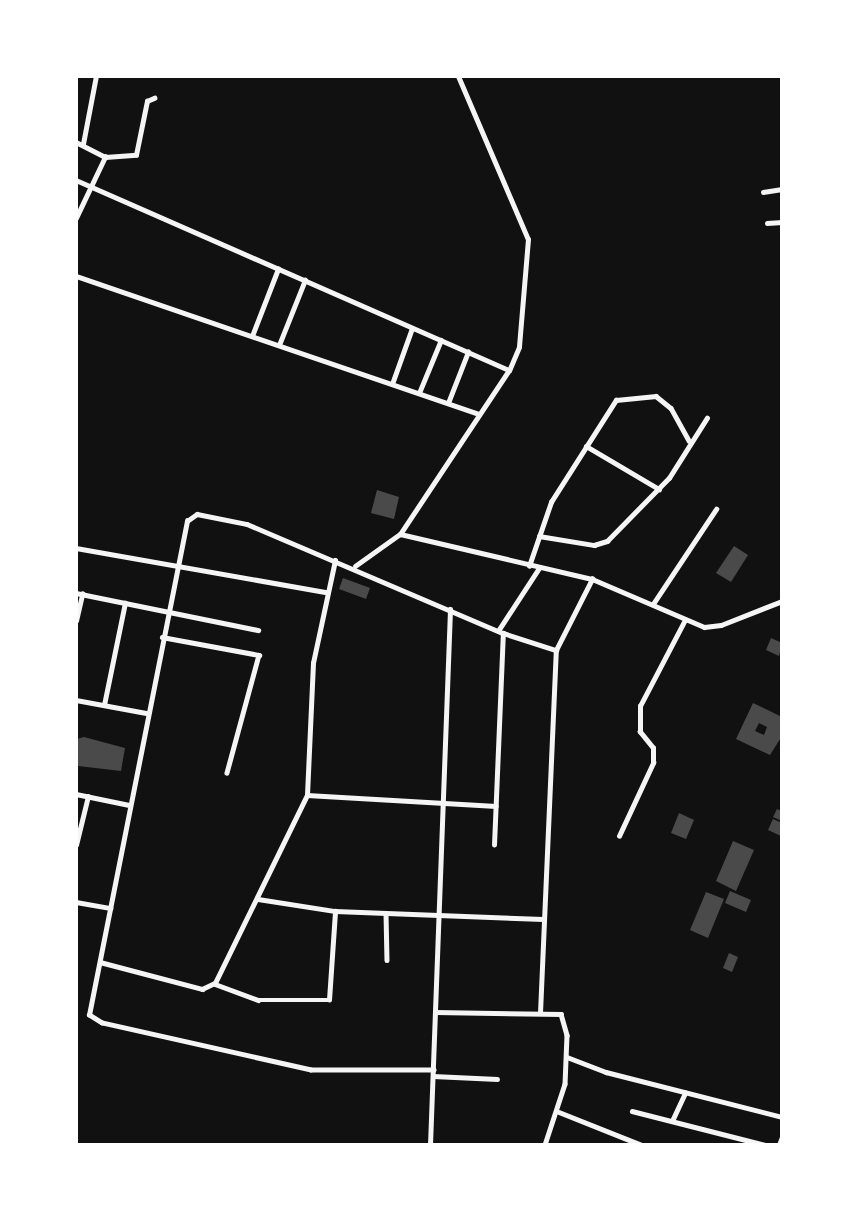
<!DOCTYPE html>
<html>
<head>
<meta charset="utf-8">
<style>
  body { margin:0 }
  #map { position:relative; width:858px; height:1221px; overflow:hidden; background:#111; font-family:"Exo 2",sans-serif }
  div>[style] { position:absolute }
  .building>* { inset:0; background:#4a4a4a }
  .minor>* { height:4.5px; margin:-2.25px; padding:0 2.25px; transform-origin:2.25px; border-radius:2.25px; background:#f5f5f5 }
  .tertiary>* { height:5px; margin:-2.5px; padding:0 2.5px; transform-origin:2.5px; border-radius:2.5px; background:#f5f5f5 }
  span { translate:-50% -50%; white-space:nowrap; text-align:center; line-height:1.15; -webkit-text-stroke:4px #fff; paint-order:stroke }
  .frame { position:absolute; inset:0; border:78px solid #fff; pointer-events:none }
</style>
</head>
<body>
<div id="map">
  <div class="building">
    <i style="clip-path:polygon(377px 490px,399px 497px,394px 519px,371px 513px)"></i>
    <i style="clip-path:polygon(734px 546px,748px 555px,731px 582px,716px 573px)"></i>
    <i style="clip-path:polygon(343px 578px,370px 588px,366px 599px,339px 589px)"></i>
    <i style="clip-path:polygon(771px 638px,782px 643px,779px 656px,766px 650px)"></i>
    <i style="clip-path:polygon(evenodd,753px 703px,782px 717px,782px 736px,770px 755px,736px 739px,753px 703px,759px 723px,767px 727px,764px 735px,755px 731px,759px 723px)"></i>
    <i style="clip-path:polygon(84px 737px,125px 748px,121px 771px,78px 766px,77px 739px)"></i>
    <i style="clip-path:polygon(777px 809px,782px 811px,782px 821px,773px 817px)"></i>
    <i style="clip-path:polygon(679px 813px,694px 820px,686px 839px,671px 833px)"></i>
    <i style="clip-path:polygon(773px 819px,782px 823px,781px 836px,768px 830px)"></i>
    <i style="clip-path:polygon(733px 841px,754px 850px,736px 891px,716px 881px)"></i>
    <i style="clip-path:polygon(730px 891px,751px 900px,746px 912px,725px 903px)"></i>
    <i style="clip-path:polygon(706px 892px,724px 899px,708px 938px,690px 930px)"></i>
    <i style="clip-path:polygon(729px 953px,738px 957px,732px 972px,723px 968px)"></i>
  </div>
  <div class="minor">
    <i style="left:76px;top:142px;width:33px;rotate:27deg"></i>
    <i style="left:83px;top:144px;width:69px;rotate:-79.2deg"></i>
    <i style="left:76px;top:180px;width:473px;rotate:23.7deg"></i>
    <i style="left:763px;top:192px;width:19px;rotate:-9deg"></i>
    <i style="left:76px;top:218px;width:68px;rotate:-64.6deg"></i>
    <i style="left:105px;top:157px;width:31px;rotate:-4deg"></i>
    <i style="left:136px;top:155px;width:55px;rotate:-78.5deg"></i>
    <i style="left:147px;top:101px;width:8px;rotate:-23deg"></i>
    <i style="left:767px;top:223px;width:15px;rotate:-4deg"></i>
    <i style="left:76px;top:276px;width:426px;rotate:18.9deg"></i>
    <i style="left:252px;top:336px;width:72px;rotate:-68.8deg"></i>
    <i style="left:279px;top:345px;width:70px;rotate:-68.2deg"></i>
    <i style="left:392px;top:384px;width:59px;rotate:-70.3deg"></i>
    <i style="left:419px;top:393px;width:57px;rotate:-67.5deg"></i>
    <i style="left:448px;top:403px;width:55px;rotate:-68.6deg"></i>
    <i style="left:586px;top:446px;width:85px;rotate:30.5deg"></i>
    <i style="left:539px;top:536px;width:56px;rotate:9.3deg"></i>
    <i style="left:594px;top:545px;width:14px;rotate:-17deg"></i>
    <i style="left:607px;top:541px;width:88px;rotate:-45.5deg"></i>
    <i style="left:669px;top:478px;width:71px;rotate:-57.7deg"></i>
    <i style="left:76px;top:548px;width:254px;rotate:10deg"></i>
    <i style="left:355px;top:566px;width:55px;rotate:-35.4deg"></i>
    <i style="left:529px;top:566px;width:68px;rotate:-71deg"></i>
    <i style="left:551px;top:502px;width:121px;rotate:-57.5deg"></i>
    <i style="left:616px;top:400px;width:40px;rotate:-5.7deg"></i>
    <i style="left:656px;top:396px;width:19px;rotate:39deg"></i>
    <i style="left:671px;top:408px;width:37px;rotate:61deg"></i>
    <i style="left:76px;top:593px;width:186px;rotate:11.5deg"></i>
    <i style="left:653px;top:604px;width:114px;rotate:-56.4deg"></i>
    <i style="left:76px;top:621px;width:28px;rotate:-77deg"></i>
    <i style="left:498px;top:631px;width:75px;rotate:-56.9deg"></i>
    <i style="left:162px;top:637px;width:99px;rotate:10.5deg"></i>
    <i style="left:259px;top:655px;width:122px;rotate:105.2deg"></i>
    <i style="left:76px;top:700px;width:71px;rotate:10.5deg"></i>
    <i style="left:104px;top:705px;width:104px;rotate:-78.4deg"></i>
    <i style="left:76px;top:794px;width:54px;rotate:11.7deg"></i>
    <i style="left:307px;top:795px;width:189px;rotate:3.3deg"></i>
    <i style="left:619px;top:836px;width:81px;rotate:-65deg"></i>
    <i style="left:653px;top:763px;width:15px;rotate:-90deg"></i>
    <i style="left:653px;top:748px;width:21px;rotate:-129deg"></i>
    <i style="left:640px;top:732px;width:26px;rotate:-90deg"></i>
    <i style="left:640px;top:706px;width:97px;rotate:-62.4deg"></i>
    <i style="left:76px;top:845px;width:50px;rotate:-76.2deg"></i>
    <i style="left:494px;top:845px;width:212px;rotate:-87.6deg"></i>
    <i style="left:258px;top:899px;width:78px;rotate:8.9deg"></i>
    <i style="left:335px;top:911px;width:208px;rotate:2.2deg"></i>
    <i style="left:76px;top:902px;width:35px;rotate:10deg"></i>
    <i style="left:386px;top:913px;width:47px;rotate:88.8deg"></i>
    <i style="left:100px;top:962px;width:106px;rotate:14.8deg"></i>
    <i style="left:202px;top:989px;width:14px;rotate:-25deg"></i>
    <i style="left:215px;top:983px;width:209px;rotate:-63.9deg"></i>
    <i style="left:307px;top:795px;width:132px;rotate:-87.4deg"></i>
    <i style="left:313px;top:663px;width:105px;rotate:-77.9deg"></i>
    <i style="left:215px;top:984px;width:46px;rotate:20.4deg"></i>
    <i style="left:258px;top:1000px;width:71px"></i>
    <i style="left:329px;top:1000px;width:89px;rotate:-86.1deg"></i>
    <i style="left:435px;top:1012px;width:126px;rotate:0.9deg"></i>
    <i style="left:561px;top:1014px;width:22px;rotate:74deg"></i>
    <i style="left:567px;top:1035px;width:49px;rotate:92.3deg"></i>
    <i style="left:565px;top:1084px;width:64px;rotate:108.2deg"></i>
    <i style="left:540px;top:1013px;width:363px;rotate:-87.5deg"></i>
    <i style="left:556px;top:650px;width:80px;rotate:-63.1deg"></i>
    <i style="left:567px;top:1057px;width:42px;rotate:21deg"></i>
    <i style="left:606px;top:1072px;width:182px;rotate:14.3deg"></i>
    <i style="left:434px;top:1070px;width:123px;rotate:180deg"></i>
    <i style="left:311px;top:1070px;width:214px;rotate:-167.3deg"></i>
    <i style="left:102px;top:1023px;width:15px;rotate:-148deg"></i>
    <i style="left:89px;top:1015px;width:504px;rotate:-78.78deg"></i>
    <i style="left:187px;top:521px;width:12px;rotate:-35deg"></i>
    <i style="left:197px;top:514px;width:51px;rotate:11.3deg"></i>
    <i style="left:247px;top:524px;width:278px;rotate:23.1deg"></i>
    <i style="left:503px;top:633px;width:56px;rotate:17.8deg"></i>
    <i style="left:433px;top:1076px;width:64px;rotate:2.7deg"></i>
    <i style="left:632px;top:1111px;width:137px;rotate:14.3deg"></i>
    <i style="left:559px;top:1112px;width:89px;rotate:21.7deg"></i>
    <i style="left:672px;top:1121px;width:31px;rotate:-65deg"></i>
    <i style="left:430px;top:1145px;width:536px;rotate:-87.86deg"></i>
    <i style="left:779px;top:1145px;width:9px;rotate:-69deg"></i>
  </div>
  <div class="tertiary">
    <i style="left:458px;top:76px;width:177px;rotate:66.8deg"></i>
    <i style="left:528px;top:239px;width:108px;rotate:94.8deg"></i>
    <i style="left:519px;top:347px;width:25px;rotate:113deg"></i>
    <i style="left:509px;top:370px;width:197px;rotate:123.6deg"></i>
    <i style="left:400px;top:534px;width:197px;rotate:13.2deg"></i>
    <i style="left:592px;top:579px;width:122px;rotate:23.2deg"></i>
    <i style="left:704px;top:627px;width:17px;rotate:-7deg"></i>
    <i style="left:721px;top:625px;width:66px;rotate:-21.5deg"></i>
  </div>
  <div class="frame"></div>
</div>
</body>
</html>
